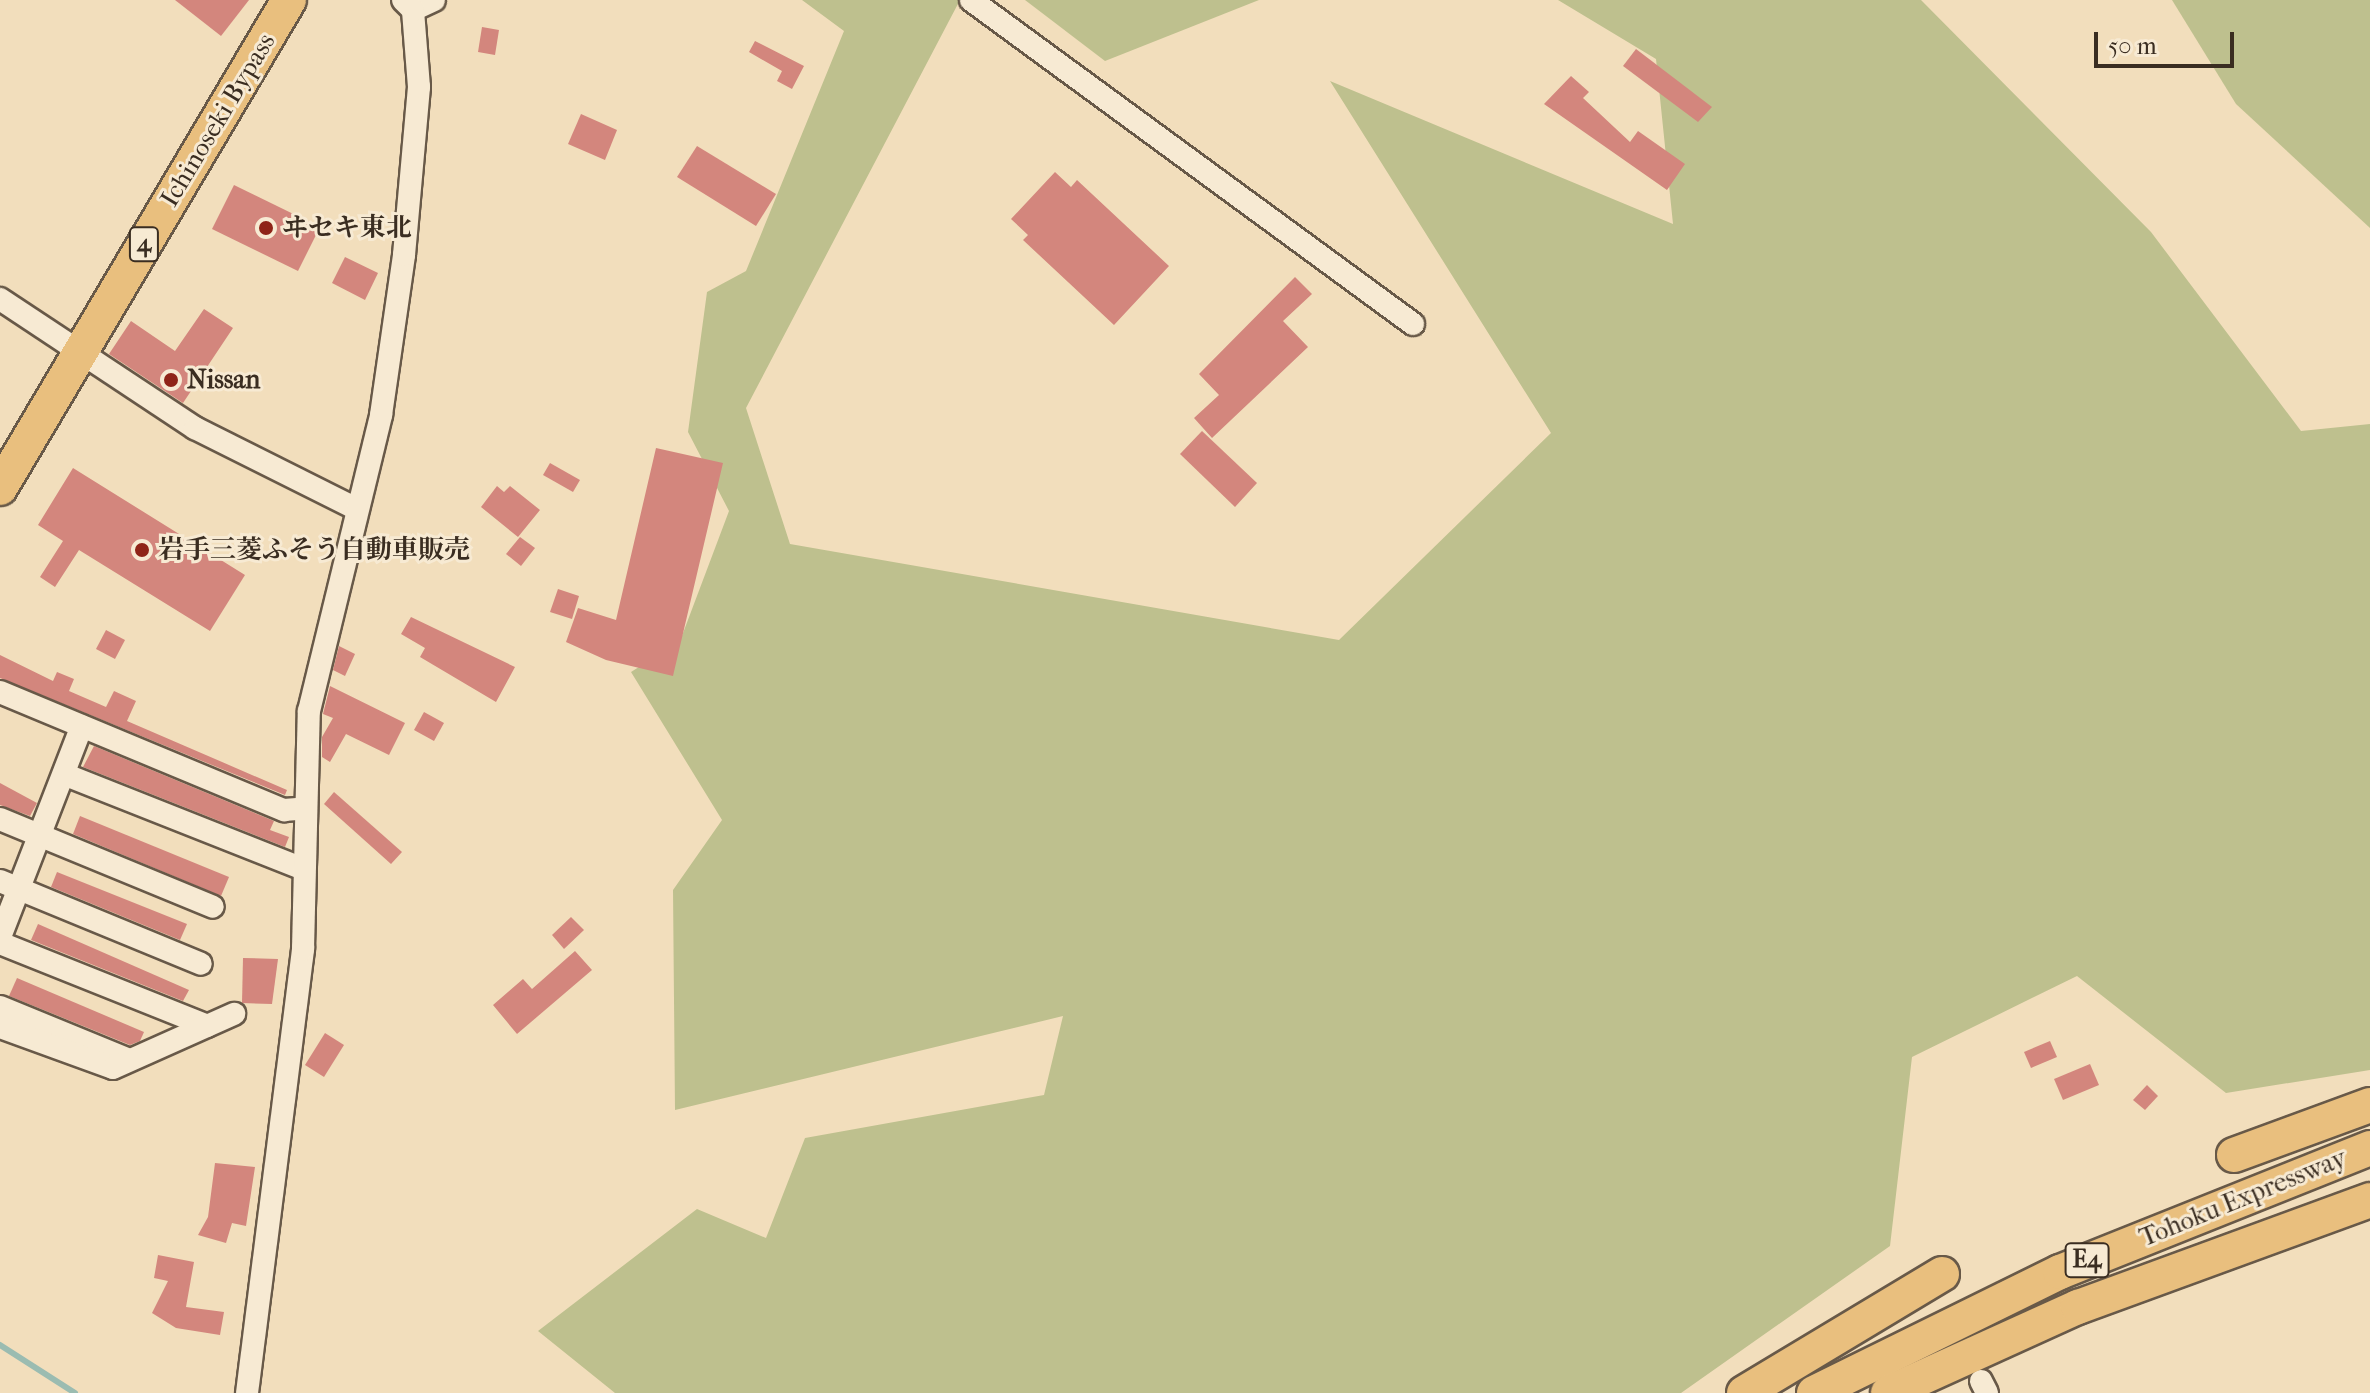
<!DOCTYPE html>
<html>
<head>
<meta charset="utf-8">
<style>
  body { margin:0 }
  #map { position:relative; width:2370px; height:1393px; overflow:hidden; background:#f2debc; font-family:"IM FELL French Canon","Noto Serif JP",serif }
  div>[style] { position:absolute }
  .green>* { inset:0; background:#bec08e }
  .stream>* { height:6px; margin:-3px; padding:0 3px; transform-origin:3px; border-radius:3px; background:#9bbcb1 }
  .building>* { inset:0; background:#d3867d }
  .roads { filter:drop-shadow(2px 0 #685948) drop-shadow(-2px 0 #685948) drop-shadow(0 2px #685948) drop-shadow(0 -2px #685948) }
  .minor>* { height:22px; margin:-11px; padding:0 11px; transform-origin:11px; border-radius:11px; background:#f7ead3 }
  .highway>* { height:34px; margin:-17px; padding:0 17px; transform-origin:17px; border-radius:17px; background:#e9bf7e }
  .dots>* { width:22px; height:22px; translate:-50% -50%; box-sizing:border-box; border:4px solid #f7ead3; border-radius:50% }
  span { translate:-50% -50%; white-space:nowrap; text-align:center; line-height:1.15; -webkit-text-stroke:6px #f7ead3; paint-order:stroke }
  .shield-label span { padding:2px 6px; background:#f7ead3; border:2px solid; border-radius:6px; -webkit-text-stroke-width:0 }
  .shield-label { font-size:24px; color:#3a2d21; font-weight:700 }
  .street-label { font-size:26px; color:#3a2d21 }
  .poi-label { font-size:26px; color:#3a2d21; font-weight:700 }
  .left { translate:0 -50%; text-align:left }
  .scale { position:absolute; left:2094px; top:32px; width:140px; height:36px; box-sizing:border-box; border:4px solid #3a2d21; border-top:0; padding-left:10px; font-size:24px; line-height:28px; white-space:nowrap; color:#3a2d21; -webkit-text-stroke:6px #f7ead3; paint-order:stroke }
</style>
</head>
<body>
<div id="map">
  <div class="green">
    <i style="clip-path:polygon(802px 0,960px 0,746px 408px,790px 544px,1339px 640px,1551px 433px,1330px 81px,1673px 224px,1656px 59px,1558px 0,1921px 0,2151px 232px,2301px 431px,2370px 424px,2370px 1070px,2226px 1093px,2077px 976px,1912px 1057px,1890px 1246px,1681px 1393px,615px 1393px,538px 1331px,697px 1209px,766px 1238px,805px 1138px,1044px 1095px,1063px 1016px,675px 1110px,673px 890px,722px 820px,631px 672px,680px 641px,729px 511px,688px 432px,707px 292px,746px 271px,844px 31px)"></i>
    <i style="clip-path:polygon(1025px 0,1259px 0,1105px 61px)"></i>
    <i style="clip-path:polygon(2172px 0,2370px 0,2370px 228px,2236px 104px)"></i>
  </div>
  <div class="stream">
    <i style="left:0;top:1345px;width:89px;rotate:32.6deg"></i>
  </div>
  <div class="building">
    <i style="clip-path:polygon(175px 0,249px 0,221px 36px)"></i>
    <i style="clip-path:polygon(482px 27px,499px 30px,495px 55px,478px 52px)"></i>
    <i style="clip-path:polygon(755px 41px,804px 66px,792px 89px,777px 81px,782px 71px,749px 52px)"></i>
    <i style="clip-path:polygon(1636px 49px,1712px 107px,1698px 122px,1623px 66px)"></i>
    <i style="clip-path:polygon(1571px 76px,1589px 92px,1583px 98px,1630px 142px,1638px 131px,1685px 164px,1667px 190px,1544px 104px)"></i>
    <i style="clip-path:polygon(581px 114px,617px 130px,605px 160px,568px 144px)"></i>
    <i style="clip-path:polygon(697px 146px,776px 194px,756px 226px,677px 177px)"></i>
    <i style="clip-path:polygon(1055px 172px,1071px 187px,1077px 180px,1169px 266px,1114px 325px,1023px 240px,1028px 235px,1011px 219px)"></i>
    <i style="clip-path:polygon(234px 185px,320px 227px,298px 271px,212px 229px)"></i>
    <i style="clip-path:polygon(345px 257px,378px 273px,365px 300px,332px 283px)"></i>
    <i style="clip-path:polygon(1295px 277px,1312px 294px,1283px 321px,1308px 347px,1212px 438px,1194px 418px,1219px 395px,1199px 374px)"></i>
    <i style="clip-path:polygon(204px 309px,233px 328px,183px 403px,109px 354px,131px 321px,175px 351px)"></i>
    <i style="clip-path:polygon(1202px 431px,1257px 483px,1235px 507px,1180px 454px)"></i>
    <i style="clip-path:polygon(656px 448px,723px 463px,673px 676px,606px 660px,566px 642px,578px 608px,616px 620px)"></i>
    <i style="clip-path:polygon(550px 463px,580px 480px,573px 492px,543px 475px)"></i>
    <i style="clip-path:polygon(73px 468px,245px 575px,210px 631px,79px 550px,55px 587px,40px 577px,63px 541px,38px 525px)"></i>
    <i style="clip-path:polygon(497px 486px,504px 492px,510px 486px,540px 510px,518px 537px,481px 507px)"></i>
    <i style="clip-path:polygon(520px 537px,535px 548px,521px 566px,506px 554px)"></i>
    <i style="clip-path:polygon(558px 589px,579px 596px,572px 619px,550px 612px)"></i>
    <i style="clip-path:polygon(411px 617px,515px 667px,496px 702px,420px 657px,425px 648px,401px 634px)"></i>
    <i style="clip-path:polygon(106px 630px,125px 640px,115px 659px,96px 649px)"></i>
    <i style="clip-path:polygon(339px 646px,355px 654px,345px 676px,333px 670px)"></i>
    <i style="clip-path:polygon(0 655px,53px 681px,57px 672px,74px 679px,69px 691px,106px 707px,114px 691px,136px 701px,127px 721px,287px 790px,285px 795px,0 678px)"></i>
    <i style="clip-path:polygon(330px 686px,405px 723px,389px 755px,346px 734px,330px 762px,322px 757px,322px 737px,333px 718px,323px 714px)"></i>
    <i style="clip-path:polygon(424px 712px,444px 723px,434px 741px,414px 730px)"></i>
    <i style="clip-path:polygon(94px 746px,274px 821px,270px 830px,289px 837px,285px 847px,83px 767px)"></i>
    <i style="clip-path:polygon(0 783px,37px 803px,30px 816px,0 805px)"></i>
    <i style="clip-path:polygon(334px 792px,402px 852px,391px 864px,324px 804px)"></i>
    <i style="clip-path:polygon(80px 816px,229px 877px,221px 896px,73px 834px)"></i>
    <i style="clip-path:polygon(57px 872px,187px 924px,180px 940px,51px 887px)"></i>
    <i style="clip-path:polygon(571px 917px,584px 930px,564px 949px,552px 935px)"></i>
    <i style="clip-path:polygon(38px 924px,189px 990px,183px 1001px,31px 940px)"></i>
    <i style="clip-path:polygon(575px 951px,592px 970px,517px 1034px,493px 1005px,523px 979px,532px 989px)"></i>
    <i style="clip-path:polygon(243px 958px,278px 959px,272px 1004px,242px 1003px)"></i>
    <i style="clip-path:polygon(17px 978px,144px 1032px,140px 1041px,130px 1045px,9px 996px)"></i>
    <i style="clip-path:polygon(325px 1033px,344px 1045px,324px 1077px,305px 1065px)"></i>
    <i style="clip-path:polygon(2050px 1041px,2057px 1057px,2031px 1068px,2024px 1052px)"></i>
    <i style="clip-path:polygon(2090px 1064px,2099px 1085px,2063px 1100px,2054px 1079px)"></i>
    <i style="clip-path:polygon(2147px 1085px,2158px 1096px,2145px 1110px,2133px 1100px)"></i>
    <i style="clip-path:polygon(215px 1163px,255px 1167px,246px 1226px,232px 1223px,226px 1243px,198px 1235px,208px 1217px)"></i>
    <i style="clip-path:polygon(158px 1255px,194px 1262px,186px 1307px,224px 1312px,220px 1335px,176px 1328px,152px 1313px,168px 1281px,154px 1278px)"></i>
  </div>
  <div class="roads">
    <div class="minor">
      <i style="left:971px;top:0;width:548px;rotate:36.24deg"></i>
      <i style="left:413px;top:10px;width:23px;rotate:-25deg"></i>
      <i style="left:0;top:299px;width:234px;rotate:33.5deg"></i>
      <i style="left:195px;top:428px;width:181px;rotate:26.6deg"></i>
      <i style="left:0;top:692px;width:308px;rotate:22.6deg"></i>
      <i style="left:284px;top:810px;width:13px;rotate:-4deg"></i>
      <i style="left:66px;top:775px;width:255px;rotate:21.6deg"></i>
      <i style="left:0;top:819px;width:230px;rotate:22.4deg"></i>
      <i style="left:0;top:881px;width:217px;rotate:22.4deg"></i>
      <i style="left:0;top:937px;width:226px;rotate:-68.8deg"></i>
      <i style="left:0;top:943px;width:223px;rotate:21.8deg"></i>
      <i style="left:0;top:1007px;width:139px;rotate:22.3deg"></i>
      <i style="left:0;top:1027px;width:120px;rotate:19.9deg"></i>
      <i style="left:113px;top:1068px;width:133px;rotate:-24.1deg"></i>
      <i style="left:1981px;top:1381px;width:13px;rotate:63deg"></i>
      <i style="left:247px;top:1393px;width:448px;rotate:-82.8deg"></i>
      <i style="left:303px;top:949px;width:238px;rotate:-88.6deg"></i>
      <i style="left:309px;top:711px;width:305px;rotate:-76.3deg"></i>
      <i style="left:381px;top:415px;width:162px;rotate:-81.8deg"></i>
      <i style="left:404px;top:255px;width:169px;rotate:-84.9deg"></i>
      <i style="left:419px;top:87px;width:77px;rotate:-94.5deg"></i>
      <i style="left:413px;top:10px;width:14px;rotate:-135deg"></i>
    </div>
    <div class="highway">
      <i style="left:0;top:488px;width:567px;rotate:-59.37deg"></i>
      <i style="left:2234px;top:1155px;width:145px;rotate:-20.2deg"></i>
      <i style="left:1744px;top:1393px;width:231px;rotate:-31deg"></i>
      <i style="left:1814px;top:1393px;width:274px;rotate:-26.2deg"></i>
      <i style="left:2060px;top:1272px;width:334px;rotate:-21.8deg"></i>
      <i style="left:1888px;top:1393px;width:209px;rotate:-24.4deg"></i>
      <i style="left:2078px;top:1307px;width:311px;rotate:-20.1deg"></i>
    </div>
  </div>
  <div class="dots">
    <i style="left:266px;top:228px;background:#8f2418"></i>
    <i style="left:171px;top:380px;background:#8f2418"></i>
    <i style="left:142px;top:550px;background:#8f2418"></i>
  </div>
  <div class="shield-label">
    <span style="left:144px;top:244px">4</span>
    <span style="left:2087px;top:1260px">E4</span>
  </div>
  <div class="street-label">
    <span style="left:218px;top:120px;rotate:-59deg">Ichinoseki Bypass</span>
    <span style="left:2243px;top:1198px;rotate:-22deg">Tohoku Expressway</span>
  </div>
  <div class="poi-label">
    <span class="left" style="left:282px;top:228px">ヰセキ東北</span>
    <span class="left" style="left:187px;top:380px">Nissan</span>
    <span class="left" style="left:158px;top:550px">岩手三菱ふそう自動車販売</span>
  </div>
  <div class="scale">50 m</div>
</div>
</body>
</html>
